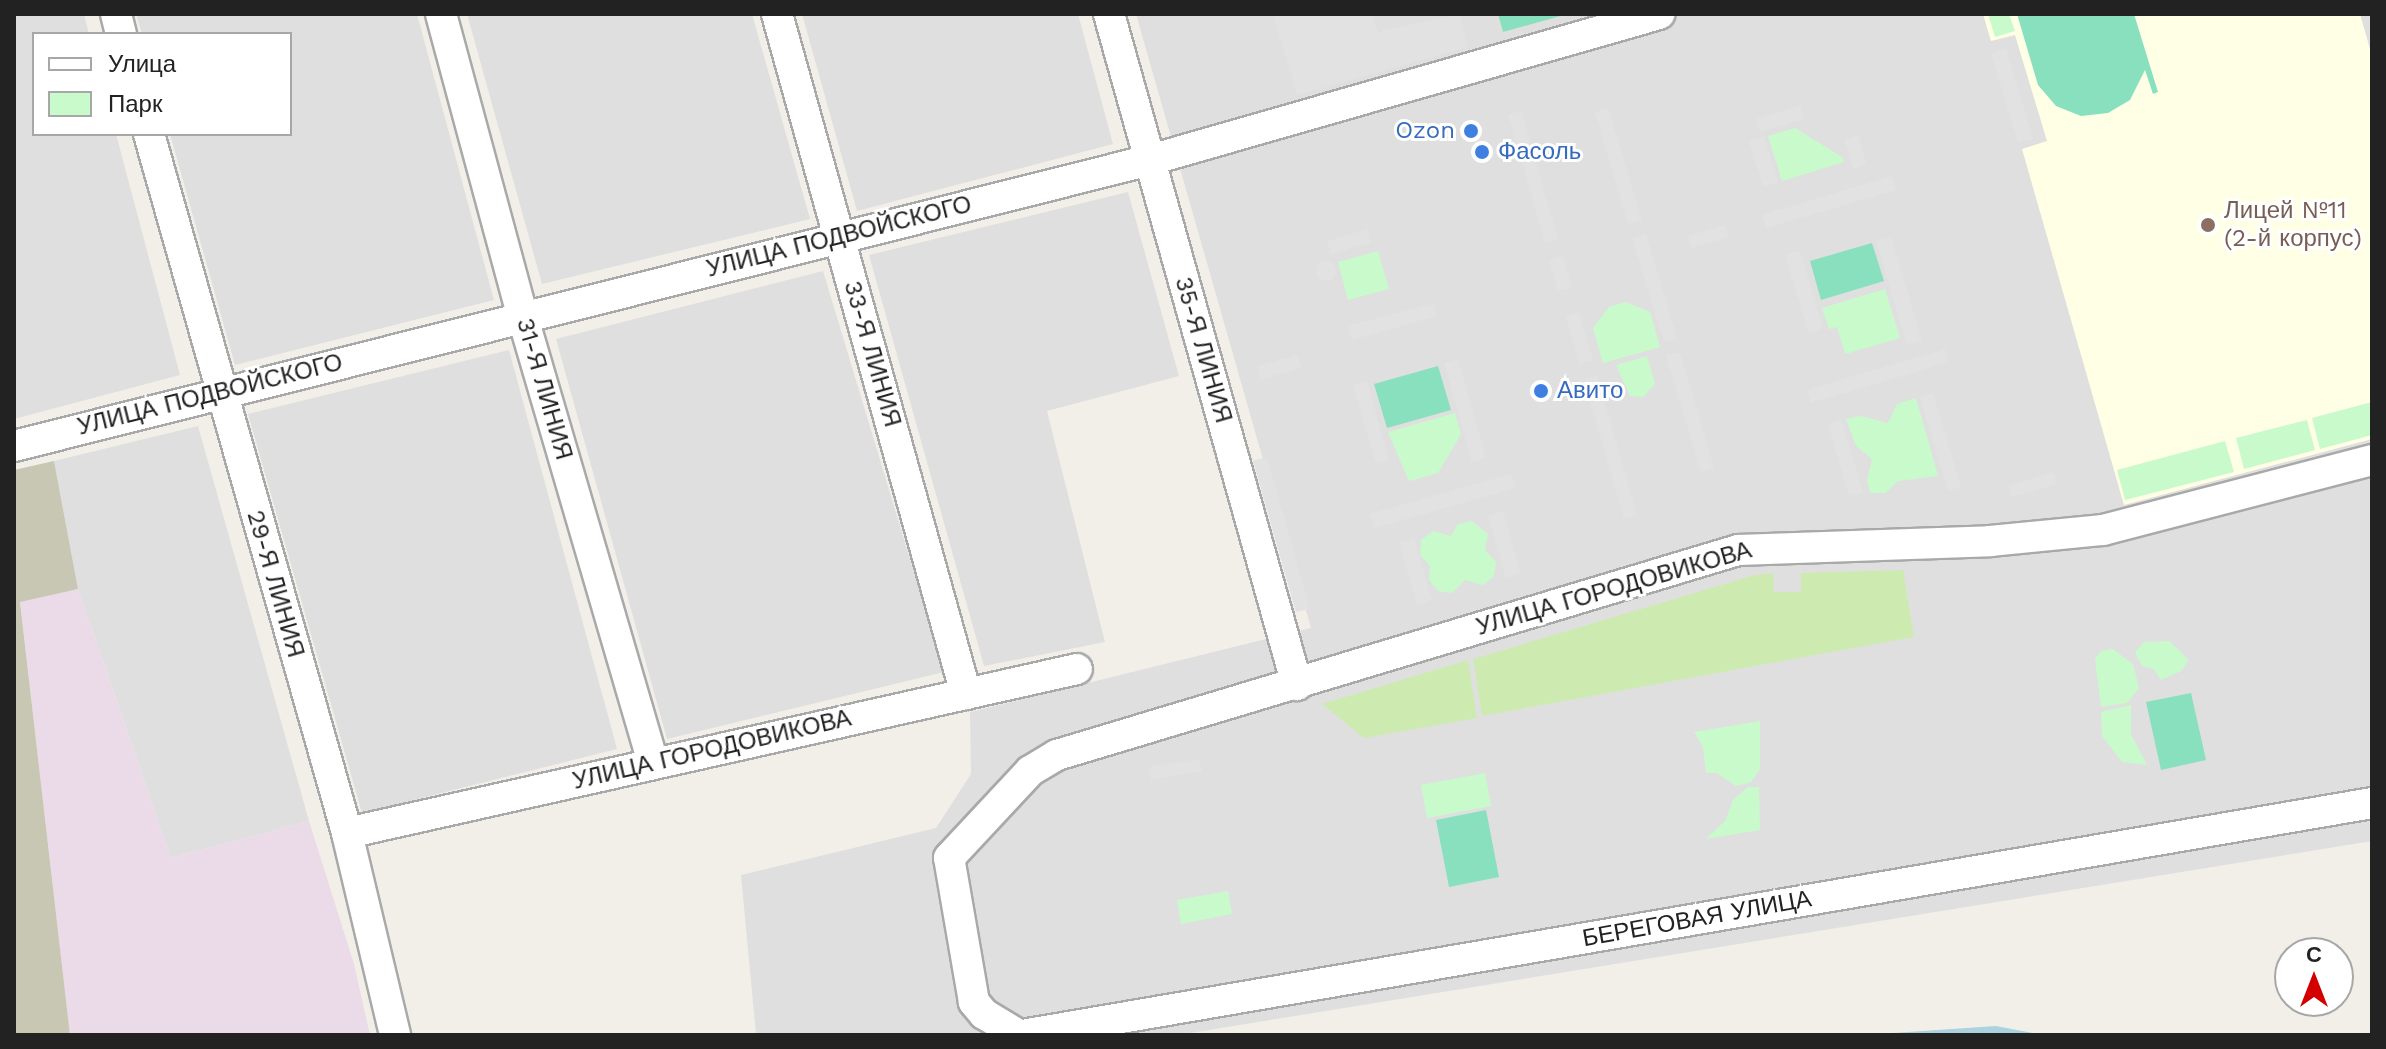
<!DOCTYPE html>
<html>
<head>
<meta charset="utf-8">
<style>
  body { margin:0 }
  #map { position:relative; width:2386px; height:1049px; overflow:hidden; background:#f2efe9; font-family:"Work Sans",sans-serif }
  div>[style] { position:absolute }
  .residential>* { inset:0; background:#e0dfdf }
  .industrial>* { inset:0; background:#ebdbe8 }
  .education>* { inset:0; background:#ffffe5 }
  .construction>* { inset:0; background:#c7c7b4 }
  .grass>* { inset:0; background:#cdebb0 }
  .park>* { inset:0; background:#c8facc }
  .pitch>* { inset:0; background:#88e0be }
  .parking>* { inset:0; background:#e2e2e2 }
  .round { border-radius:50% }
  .water>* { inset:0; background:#aad3df }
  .roads { filter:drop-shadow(2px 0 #a9a9a9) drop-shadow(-2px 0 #a9a9a9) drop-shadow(0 2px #a9a9a9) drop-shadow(0 -2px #a9a9a9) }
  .minor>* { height:30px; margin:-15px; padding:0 15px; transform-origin:15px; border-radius:15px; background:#fff }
  .dots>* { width:22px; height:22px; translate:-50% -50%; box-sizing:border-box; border:4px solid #fff; border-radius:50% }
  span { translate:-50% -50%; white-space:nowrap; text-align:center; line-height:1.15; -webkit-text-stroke:6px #fff; paint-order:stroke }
  .shop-label { font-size:24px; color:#366cbe }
  .right { translate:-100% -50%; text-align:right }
  .left { translate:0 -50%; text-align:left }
  .education-label { font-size:24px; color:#785e54 }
  .street-label { font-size:24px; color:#222 }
  .frame { position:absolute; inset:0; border:16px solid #222; pointer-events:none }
  .legend { position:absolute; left:32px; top:32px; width:260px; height:104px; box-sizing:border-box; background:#fff; border:2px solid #a7a7a7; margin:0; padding:10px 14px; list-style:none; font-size:24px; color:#222 }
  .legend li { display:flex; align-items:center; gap:16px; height:40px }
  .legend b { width:40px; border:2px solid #a7a7a7 }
  .north { position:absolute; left:2274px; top:937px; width:80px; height:80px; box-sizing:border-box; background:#fff; border:2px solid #a7a7a7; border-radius:50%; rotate:0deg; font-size:22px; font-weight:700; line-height:32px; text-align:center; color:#222 }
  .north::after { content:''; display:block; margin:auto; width:28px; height:36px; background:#d40000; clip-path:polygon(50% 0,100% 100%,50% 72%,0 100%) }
</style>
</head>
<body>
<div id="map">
  <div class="residential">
    <i style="clip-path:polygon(14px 14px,84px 14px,89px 34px,34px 34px,34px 134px,116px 134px,180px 375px,14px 419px)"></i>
    <i style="clip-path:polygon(136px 14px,417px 14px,494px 300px,235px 365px,170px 134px,290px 134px,290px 34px,142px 34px)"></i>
    <i style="clip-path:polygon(467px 14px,752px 14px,810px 219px,542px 284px)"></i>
    <i style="clip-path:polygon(802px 14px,1078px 14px,1113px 144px,857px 211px)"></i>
    <i style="clip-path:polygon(1136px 14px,2372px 14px,2372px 841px,1178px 1035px,756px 1035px,741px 875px,936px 828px,971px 774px,970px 712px,1311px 628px)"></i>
    <i style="clip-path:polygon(1128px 192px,1179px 376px,1047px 411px,1105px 642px,984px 666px,869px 255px)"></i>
    <i style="clip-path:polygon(823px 271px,944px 672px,667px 739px,556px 339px)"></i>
    <i style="clip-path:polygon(509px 350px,617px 749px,362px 813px,248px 414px)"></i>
    <i style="clip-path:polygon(198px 426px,309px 821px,171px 858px,78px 589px,54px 461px)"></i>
  </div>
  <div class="industrial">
    <i style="clip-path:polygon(78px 589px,171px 858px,309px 821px,354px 964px,370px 1035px,70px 1035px,20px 601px)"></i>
  </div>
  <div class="education">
    <i style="clip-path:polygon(1983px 14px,2360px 14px,2372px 56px,2372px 439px,2124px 505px,2022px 149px,2047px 141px,2015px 35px,1991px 41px)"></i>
  </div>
  <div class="construction">
    <i style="clip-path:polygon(54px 461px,78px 589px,20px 602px,70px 1035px,14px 1035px,14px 470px)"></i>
  </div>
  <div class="grass">
    <i style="clip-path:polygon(1903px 570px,1914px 637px,1482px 716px,1473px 659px,1755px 575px,1773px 573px,1774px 592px,1801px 592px,1801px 573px)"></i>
    <i style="clip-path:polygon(1468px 660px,1477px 718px,1364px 738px,1322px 704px)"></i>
  </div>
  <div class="park">
    <i style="clip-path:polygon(1988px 14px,2009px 14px,2015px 31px,1995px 37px)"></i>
    <i style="clip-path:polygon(1795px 128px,1842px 157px,1844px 162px,1782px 181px,1768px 136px)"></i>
    <i style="clip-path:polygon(1378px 251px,1389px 289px,1348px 300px,1338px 262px)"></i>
    <i style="clip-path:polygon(1885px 289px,1900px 338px,1845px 354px,1837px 327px,1829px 329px,1822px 308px)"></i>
    <i style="clip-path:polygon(1626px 302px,1650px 312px,1660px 347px,1603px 363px,1593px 328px,1609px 307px)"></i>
    <i style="clip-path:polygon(1647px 356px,1655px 384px,1643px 397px,1630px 396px,1616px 365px)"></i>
    <i style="clip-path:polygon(1916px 398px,1938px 476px,1898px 481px,1885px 493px,1870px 493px,1867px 480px,1872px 459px,1856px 446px,1846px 419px,1861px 416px,1888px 423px,1897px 404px)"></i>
    <i style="clip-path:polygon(2372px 402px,2372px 435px,2320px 449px,2312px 418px)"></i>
    <i style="clip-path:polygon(1455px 413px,1461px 434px,1438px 473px,1409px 481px,1388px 432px)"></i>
    <i style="clip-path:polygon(2307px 420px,2315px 450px,2244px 469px,2236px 438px)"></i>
    <i style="clip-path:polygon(2225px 441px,2234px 472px,2125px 500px,2117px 470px)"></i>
    <i style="clip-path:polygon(1472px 521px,1488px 534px,1485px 550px,1496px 562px,1494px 576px,1483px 585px,1465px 580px,1452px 593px,1438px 591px,1429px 580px,1430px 566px,1420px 555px,1421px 540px,1433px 531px,1451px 536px,1458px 524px)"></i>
    <i style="clip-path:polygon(2169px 641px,2189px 660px,2181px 671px,2161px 680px,2154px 669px,2142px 666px,2135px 652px,2144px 642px)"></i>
    <i style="clip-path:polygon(2113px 649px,2133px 664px,2139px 688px,2127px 703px,2101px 707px,2095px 659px,2101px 651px)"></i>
    <i style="clip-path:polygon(2131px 705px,2131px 734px,2147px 765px,2122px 762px,2102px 736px,2101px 712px)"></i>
    <i style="clip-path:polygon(1760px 721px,1760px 769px,1751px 782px,1736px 786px,1717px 773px,1706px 773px,1703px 747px,1694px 732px)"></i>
    <i style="clip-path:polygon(1485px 773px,1491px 806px,1427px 818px,1421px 785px)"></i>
    <i style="clip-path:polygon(1759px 787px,1760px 830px,1706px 839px,1725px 821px,1733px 800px,1748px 787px)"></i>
    <i style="clip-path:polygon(1228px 891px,1232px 914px,1181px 924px,1177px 900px)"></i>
  </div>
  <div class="pitch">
    <i style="clip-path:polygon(1498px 14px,1564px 14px,1564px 15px,1503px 32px)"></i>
    <i style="clip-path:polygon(2017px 14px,2134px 14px,2158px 92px,2153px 94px,2145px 70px,2130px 100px,2108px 113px,2081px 116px,2056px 106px,2038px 85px)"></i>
    <i style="clip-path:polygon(1872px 243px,1884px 281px,1821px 300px,1810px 261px)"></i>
    <i style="clip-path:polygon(1438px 366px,1451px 410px,1387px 428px,1374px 384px)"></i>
    <i style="clip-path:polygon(2191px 693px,2206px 760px,2161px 770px,2146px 702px)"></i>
    <i style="clip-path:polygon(1486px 810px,1499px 877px,1449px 887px,1436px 820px)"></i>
  </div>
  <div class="parking">
    <i style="clip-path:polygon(1273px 14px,1372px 14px,1378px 32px,1459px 14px,1468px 47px,1297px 95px)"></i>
    <i style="clip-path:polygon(2006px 48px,2033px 139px,2018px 143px,1991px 53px)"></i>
    <i style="clip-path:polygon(1800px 106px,1804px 119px,1760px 132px,1756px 119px)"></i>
    <i style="clip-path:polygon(1608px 108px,1642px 220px,1628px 224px,1595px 112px)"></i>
    <i style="clip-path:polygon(1521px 111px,1532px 147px,1518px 151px,1508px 115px)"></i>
    <i style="clip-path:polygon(1858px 135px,1867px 165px,1853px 169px,1844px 140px)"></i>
    <i style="clip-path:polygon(1764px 137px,1778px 183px,1763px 187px,1749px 141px)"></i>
    <i style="clip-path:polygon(1535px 160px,1558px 239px,1545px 243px,1522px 163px)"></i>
    <i style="clip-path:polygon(1892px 176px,1896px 190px,1766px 228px,1762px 215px)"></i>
    <i style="clip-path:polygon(1725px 225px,1729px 237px,1691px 248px,1688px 236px)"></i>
    <i style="clip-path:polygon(1368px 229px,1371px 243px,1331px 254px,1327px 241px)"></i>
    <i style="clip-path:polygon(1646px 234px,1677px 338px,1664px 342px,1632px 238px)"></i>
    <i style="clip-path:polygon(1891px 237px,1922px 340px,1907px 345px,1876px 241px)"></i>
    <i style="clip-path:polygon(1800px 251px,1823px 328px,1809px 333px,1785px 255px)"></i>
    <i style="clip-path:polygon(1563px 256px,1572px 288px,1558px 291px,1549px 260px)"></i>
    <i class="round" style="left:1316px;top:261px;width:20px;height:20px"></i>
    <i style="clip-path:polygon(1434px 303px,1437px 316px,1352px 340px,1348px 326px)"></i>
    <i style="clip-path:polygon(1579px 312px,1593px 360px,1579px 364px,1566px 316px)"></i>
    <i style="clip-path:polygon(1945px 349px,1949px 362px,1811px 403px,1807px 390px)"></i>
    <i style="clip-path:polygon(1680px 352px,1714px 468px,1701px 472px,1666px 356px)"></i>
    <i style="clip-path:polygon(1297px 355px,1301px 368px,1261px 380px,1257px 366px)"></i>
    <i style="clip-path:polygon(1458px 359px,1486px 458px,1472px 462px,1444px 363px)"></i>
    <i style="clip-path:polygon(1597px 375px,1637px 515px,1624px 519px,1584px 379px)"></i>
    <i style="clip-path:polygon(1367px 381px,1389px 460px,1376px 463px,1353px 385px)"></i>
    <i style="clip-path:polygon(1933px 393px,1961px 487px,1948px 491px,1920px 397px)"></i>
    <i style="clip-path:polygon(1841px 419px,1863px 492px,1849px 496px,1828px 424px)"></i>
    <i style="clip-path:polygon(1267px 457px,1310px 609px,1296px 612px,1253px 461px)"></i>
    <i style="clip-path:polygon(2054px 472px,2057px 484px,2012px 497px,2008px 486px)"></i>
    <i style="clip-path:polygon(1511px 474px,1515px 488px,1374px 528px,1370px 514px)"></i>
    <i style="clip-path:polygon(1503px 511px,1521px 574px,1506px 578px,1488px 516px)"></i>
    <i style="clip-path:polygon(1414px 538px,1432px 600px,1417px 605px,1399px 542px)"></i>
    <i style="clip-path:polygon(1199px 759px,1202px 771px,1151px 780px,1149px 767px)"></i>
  </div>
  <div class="water">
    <i style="clip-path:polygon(1996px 1026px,2043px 1035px,1879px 1035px,1893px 1033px)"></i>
  </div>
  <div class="roads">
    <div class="minor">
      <i style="left:116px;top:14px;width:21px;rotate:76deg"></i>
      <i style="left:441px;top:14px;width:315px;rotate:74.9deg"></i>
      <i style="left:523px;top:318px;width:464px;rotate:73.7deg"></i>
      <i style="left:777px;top:14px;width:706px;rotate:74.47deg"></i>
      <i style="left:1109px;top:14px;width:697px;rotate:74.35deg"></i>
      <i style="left:149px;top:134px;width:727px;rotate:74.18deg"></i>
      <i style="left:347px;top:833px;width:208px;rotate:76.6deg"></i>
      <i style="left:14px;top:446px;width:1171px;rotate:-14.13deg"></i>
      <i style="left:1150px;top:160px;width:530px;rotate:-16deg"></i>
      <i style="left:347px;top:833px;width:748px;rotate:-12.66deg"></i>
      <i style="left:1019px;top:1035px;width:41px;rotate:-149deg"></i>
      <i style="left:984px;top:1014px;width:16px;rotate:-130deg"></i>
      <i style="left:974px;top:1002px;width:146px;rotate:-99.8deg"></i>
      <i style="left:949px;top:858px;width:119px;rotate:-47deg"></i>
      <i style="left:1030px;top:771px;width:31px;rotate:-31deg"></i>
      <i style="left:1057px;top:755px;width:711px;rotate:-16.75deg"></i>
      <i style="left:1738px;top:550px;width:252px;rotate:-2deg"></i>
      <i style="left:1990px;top:541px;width:114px;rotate:-5.6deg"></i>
      <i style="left:2103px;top:530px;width:278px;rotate:-14.6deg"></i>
      <i style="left:1022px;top:1035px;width:1370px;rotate:-9.75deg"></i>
    </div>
  </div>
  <div class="dots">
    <i style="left:1471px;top:131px;background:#3f7fe0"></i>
    <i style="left:1482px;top:152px;background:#3f7fe0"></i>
    <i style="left:2208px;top:225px;background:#8d6e63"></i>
    <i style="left:1541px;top:391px;background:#3f7fe0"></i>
  </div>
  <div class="shop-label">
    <span class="right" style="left:1455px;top:131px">Ozon</span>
    <span class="left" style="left:1498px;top:152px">Фасоль</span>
    <span class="left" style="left:1557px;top:391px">Авито</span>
  </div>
  <div class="education-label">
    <span class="left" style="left:2224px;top:225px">Лицей №11<br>(2-й корпус)</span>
  </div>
  <div class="street-label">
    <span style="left:839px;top:237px;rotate:-14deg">УЛИЦА ПОДВОЙСКОГО</span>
    <span style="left:1203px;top:350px;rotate:74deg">35-Я ЛИНИЯ</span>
    <span style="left:872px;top:354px;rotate:74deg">33-Я ЛИНИЯ</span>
    <span style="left:544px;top:389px;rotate:74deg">31-Я ЛИНИЯ</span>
    <span style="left:210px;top:395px;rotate:-14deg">УЛИЦА ПОДВОЙСКОГО</span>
    <span style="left:275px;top:584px;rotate:74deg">29-Я ЛИНИЯ</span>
    <span style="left:1614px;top:589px;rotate:-16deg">УЛИЦА ГОРОДОВИКОВА</span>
    <span style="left:712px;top:750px;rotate:-13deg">УЛИЦА ГОРОДОВИКОВА</span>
    <span style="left:1697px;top:919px;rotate:-10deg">БЕРЕГОВАЯ УЛИЦА</span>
  </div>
  <div class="frame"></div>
  <ul class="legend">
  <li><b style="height:10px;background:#fff"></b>Улица</li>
  <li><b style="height:22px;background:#c8facc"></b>Парк</li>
  </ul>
  <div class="north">С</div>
</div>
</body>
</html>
